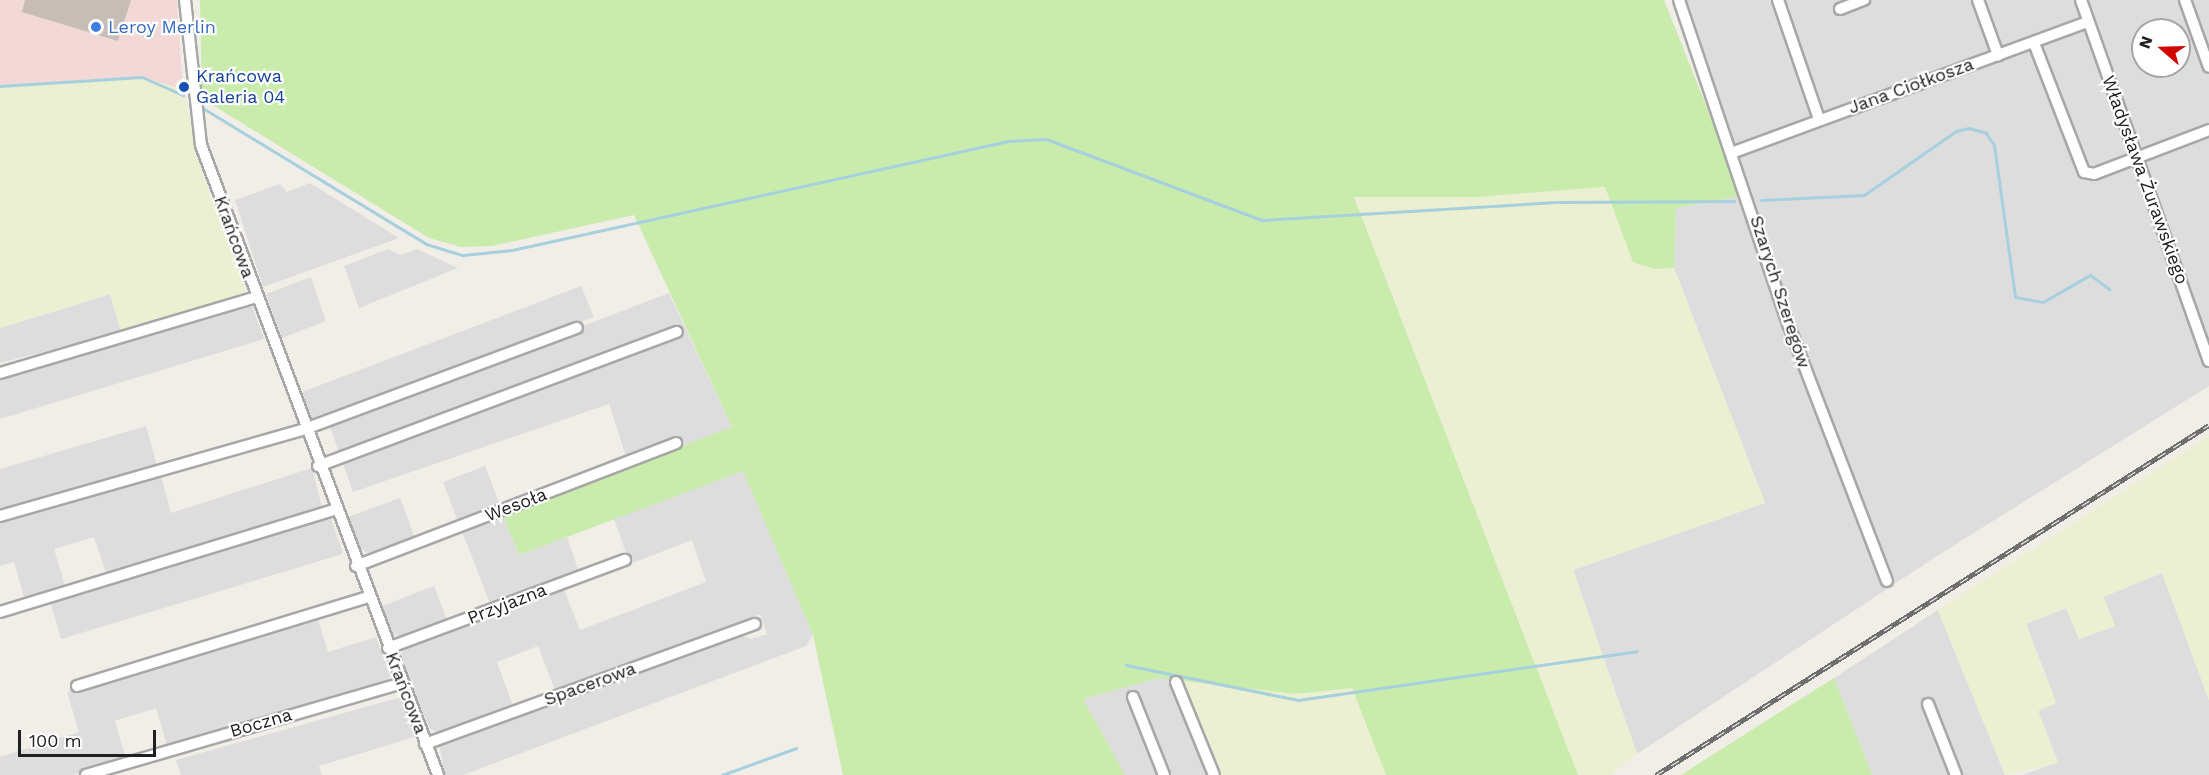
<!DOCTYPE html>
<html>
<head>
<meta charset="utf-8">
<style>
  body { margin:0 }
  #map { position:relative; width:2209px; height:775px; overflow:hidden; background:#f1eee7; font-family:"Work Sans",sans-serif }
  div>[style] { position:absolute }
  .residential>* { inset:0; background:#dedddd }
  .commercial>* { inset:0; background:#f2d8d6 }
  .farmland>* { inset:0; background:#ecf0d2 }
  .grass>* { inset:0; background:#c9ebac }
  .stream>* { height:3px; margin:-1.5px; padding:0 1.5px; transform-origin:1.5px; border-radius:1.5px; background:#a7d0df }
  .building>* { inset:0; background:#c6beb6 }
  .roads { filter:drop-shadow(2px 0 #a7a7a7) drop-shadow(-2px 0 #a7a7a7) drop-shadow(0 2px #a7a7a7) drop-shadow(0 -2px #a7a7a7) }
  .street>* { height:10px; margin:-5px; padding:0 5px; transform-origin:5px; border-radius:5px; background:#fff }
  .rail>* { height:5px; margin-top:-2.5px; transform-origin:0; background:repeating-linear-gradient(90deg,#fff 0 9px,#6e6e6e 0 18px); box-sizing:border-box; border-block:2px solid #6e6e6e }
  .dots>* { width:16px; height:16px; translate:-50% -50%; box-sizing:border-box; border:3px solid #fff; border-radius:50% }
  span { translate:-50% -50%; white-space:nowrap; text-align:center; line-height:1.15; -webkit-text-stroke:4.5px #fff; paint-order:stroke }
  .shop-label { font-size:18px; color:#366cbe }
  .left { translate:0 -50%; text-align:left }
  .transit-label { font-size:18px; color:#164399 }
  .street-label { font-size:18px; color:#202020 }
  .north { position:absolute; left:2131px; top:18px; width:60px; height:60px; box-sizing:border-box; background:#fff; border:2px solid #a6a6a6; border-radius:50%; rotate:290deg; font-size:16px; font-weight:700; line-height:24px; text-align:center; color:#202020 }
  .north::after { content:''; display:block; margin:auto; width:21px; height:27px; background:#d10800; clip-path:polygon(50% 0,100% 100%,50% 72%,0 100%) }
  .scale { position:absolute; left:18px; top:730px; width:138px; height:27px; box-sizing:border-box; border:3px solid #202020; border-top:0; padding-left:8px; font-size:18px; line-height:21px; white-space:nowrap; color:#202020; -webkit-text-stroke:4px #fff; paint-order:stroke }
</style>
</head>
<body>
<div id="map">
  <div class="residential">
    <i style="clip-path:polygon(evenodd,1679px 0,2209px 0,2209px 386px,1937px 556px,1637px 754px,1573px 570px,1765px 503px,1674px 268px,1676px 208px,1747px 195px,1679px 0,2143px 30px,2179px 30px,2179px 66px,2143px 66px,2143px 30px)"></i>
    <i style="clip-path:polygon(310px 183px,399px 238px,263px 287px,235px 200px,280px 184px,287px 192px)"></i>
    <i style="clip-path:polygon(388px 249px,401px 255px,417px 249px,458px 268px,359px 308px,344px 266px)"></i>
    <i style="clip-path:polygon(311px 277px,326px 321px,282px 338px,266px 294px)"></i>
    <i style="clip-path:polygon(581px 286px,594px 317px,312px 418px,302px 392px)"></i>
    <i style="clip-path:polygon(669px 293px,732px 427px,630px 469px,609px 404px,353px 492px,329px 424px)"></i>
    <i style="clip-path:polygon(111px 294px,121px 332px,0 363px,0 328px)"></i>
    <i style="clip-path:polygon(252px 306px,264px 339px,0 419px,0 379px)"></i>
    <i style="clip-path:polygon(146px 426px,157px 466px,0 511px,0 469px)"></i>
    <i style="clip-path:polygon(485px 466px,500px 505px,458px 522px,443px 482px)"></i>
    <i style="clip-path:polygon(312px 468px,323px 511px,107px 576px,94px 537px,54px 549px,66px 589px,25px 601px,14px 562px,0 566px,0 523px,161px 476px,171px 513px)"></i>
    <i style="clip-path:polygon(743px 471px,813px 635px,806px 646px,463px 775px,445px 775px,439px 744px,736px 633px,751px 639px,767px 634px,760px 614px,555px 690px,538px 646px,497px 662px,513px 706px,438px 733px,429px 728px,401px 656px,404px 647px,564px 590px,580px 630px,706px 582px,692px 540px,630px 564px,614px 519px)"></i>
    <i style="clip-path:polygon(400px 498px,415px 538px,371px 555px,361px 549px,348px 517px)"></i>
    <i style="clip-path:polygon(503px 515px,519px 555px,567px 537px,579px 572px,490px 604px,462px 531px)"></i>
    <i style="clip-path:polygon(330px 516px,343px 554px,61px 639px,50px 601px)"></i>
    <i style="clip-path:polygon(2162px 573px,2209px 700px,2209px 775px,2022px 775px,2058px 762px,2038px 711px,2056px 702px,2026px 624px,2066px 608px,2079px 639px,2115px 626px,2103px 597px)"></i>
    <i style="clip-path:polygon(434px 586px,447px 620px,400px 637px,392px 633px,382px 606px)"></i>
    <i style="clip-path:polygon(1938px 610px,2005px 775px,1872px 775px,1834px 678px)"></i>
    <i style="clip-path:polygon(317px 616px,328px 652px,376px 637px,390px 675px,387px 684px,167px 745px,156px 708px,115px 721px,126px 759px,73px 775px,0 775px,0 757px,79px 732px,67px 692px)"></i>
    <i style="clip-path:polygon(1158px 678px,1182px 680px,1221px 775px,1125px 775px,1083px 699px)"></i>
    <i style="clip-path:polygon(401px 697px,415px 737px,319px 766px,322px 775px,181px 775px,176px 760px)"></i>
  </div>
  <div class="commercial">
    <i style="clip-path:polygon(0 0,177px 0,183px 90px,142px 77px,0 86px)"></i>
  </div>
  <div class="farmland">
    <i style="clip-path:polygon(142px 77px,183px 90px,202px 173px,248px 297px,121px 332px,110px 294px,0 328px,0 86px)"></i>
    <i style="clip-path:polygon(1605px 187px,1633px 262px,1654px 269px,1674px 268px,1765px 503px,1573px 570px,1637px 754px,1611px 775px,1578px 775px,1354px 196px,1476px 197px)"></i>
    <i style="clip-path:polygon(2209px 436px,2209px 700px,2162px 573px,2103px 597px,2115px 626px,2079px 639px,2066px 608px,2026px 624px,2056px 703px,2038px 711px,2058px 763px,2005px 775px,1938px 610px)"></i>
    <i style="clip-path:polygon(1182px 680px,1295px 694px,1352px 688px,1386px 775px,1221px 775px)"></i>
  </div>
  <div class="grass">
    <i style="clip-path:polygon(200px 0,1664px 0,1742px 196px,1676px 208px,1674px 268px,1654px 269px,1633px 262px,1605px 187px,1476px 197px,1354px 197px,1578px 775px,1386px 775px,1352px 688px,1295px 694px,1158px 678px,1083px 699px,1125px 775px,843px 775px,813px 635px,743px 471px,519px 555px,503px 515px,732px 427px,634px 215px,492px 246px,461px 247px,429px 238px,214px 106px,202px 90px)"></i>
    <i style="clip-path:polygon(1834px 678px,1872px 775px,1681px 775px,1720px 750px)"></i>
  </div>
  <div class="stream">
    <i style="left:0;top:86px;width:142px;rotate:-3.6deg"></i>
    <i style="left:142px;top:77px;width:45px;rotate:23.7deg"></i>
    <i style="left:201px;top:107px;width:263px;rotate:31.3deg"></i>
    <i style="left:426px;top:244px;width:39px;rotate:17deg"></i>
    <i style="left:463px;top:255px;width:49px;rotate:-5.8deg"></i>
    <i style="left:512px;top:250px;width:508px;rotate:-12.39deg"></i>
    <i style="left:1008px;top:141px;width:38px;rotate:-3deg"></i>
    <i style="left:1046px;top:139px;width:231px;rotate:20.6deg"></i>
    <i style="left:1262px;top:220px;width:295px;rotate:-3.5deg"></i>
    <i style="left:1556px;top:202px;width:178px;rotate:-0.3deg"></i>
    <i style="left:1761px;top:200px;width:103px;rotate:-2.8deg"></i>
    <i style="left:1864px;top:195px;width:112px;rotate:-34.8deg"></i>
    <i style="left:1956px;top:131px;width:13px;rotate:-13deg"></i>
    <i style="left:1969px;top:128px;width:18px;rotate:16deg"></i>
    <i style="left:1986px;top:133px;width:14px;rotate:56deg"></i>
    <i style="left:1994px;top:145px;width:153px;rotate:82.1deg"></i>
    <i style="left:2015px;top:297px;width:28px;rotate:10deg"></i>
    <i style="left:2043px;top:302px;width:54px;rotate:-29.9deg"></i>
    <i style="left:2090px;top:275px;width:24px;rotate:36deg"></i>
    <i style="left:1126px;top:665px;width:176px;rotate:11.5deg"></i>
    <i style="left:1298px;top:700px;width:342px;rotate:-8.2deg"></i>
    <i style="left:722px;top:775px;width:79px;rotate:-20deg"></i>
  </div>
  <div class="building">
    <i style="clip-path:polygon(25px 0,131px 0,118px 41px,22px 12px)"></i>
  </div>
  <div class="roads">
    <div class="street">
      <i style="left:185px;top:0;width:146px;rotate:83.7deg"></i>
      <i style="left:201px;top:145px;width:673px;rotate:69.38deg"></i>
      <i style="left:1679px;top:0;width:344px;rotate:71.4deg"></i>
      <i style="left:1789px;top:326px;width:273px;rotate:69deg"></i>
      <i style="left:1778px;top:0;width:126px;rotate:71deg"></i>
      <i style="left:1978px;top:0;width:59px;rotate:70deg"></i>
      <i style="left:2081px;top:0;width:383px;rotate:70.5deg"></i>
      <i style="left:2185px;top:0;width:71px;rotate:70.3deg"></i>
      <i style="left:1840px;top:9px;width:26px;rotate:-21deg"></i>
      <i style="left:2034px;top:43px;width:138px;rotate:68.8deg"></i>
      <i style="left:2084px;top:172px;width:10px;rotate:11deg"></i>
      <i style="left:2094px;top:174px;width:123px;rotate:-20.9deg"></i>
      <i style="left:1734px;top:152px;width:377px;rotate:-20.2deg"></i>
      <i style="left:0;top:373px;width:267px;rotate:-16.5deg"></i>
      <i style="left:318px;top:466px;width:383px;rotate:-20.5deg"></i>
      <i style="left:0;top:516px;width:317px;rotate:-15.9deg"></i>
      <i style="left:305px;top:429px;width:290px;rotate:-20.4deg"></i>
      <i style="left:356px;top:566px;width:343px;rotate:-21deg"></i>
      <i style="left:0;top:612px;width:349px;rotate:-17deg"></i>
      <i style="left:388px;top:648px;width:253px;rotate:-20.4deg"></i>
      <i style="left:1176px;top:682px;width:100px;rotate:67.8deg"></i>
      <i style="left:77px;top:686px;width:304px;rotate:-17deg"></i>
      <i style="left:1133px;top:697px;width:84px;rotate:68.3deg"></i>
      <i style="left:1928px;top:704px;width:76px;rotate:68.5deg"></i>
      <i style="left:425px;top:744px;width:351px;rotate:-20deg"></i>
      <i style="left:86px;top:775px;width:329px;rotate:-16.2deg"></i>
    </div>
  </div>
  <div class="rail">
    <i style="left:1656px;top:775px;width:654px;rotate:-32.33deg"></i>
  </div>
  <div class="dots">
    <i style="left:96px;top:27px;background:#3f7fe0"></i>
    <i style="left:184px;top:87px;background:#1a4fb4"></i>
  </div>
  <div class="shop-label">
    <span class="left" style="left:108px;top:27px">Leroy Merlin</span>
  </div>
  <div class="transit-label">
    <span class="left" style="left:196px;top:87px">Krańcowa<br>Galeria 04</span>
  </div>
  <div class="street-label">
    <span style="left:1911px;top:86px;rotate:-20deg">Jana Ciołkosza</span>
    <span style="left:2145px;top:180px;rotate:70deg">Władysława Żurawskiego</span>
    <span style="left:234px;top:237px;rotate:70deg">Krańcowa</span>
    <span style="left:1780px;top:292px;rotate:72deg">Szarych Szeregów</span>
    <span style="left:516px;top:505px;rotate:-21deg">Wesoła</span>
    <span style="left:507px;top:604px;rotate:-21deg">Przyjazna</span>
    <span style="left:590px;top:684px;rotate:-20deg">Spacerowa</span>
    <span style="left:406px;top:693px;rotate:69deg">Krańcowa</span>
    <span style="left:261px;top:723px;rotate:-16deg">Boczna</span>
  </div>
  <div class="north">N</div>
  <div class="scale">100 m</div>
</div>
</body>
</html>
